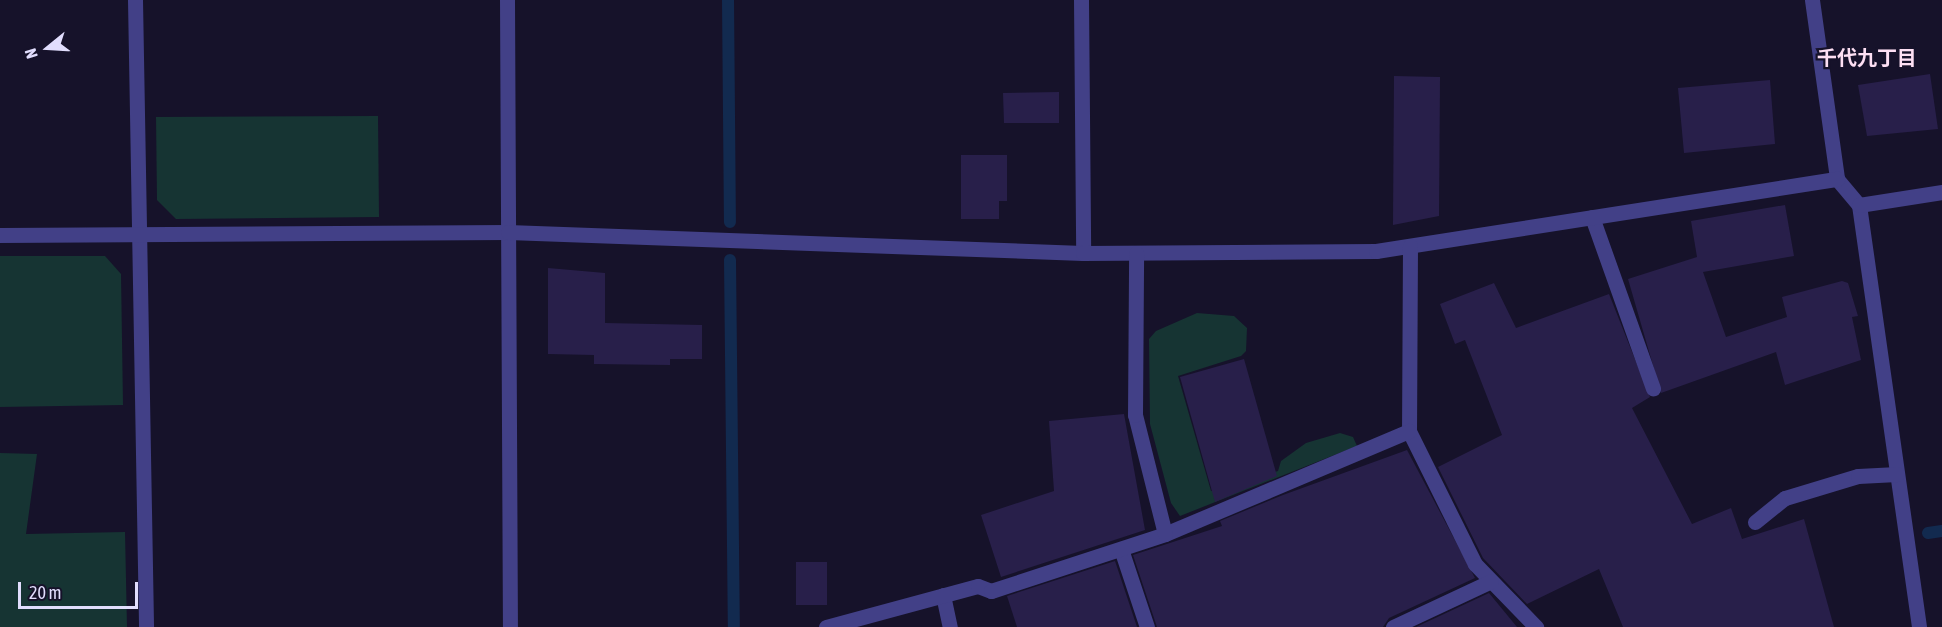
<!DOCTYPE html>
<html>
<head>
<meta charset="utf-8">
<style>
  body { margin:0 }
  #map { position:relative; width:1942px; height:627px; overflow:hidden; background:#16122a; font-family:"Asap Condensed","Noto Sans JP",sans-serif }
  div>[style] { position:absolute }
  .green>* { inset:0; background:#163433 }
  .stream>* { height:12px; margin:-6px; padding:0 6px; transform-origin:6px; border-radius:6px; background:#122a4f }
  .building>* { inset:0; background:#281f4a }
  .minor>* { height:15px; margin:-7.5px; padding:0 7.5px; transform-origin:7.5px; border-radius:7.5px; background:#424087 }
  span { translate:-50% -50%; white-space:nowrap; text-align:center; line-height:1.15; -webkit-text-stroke:4.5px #16122a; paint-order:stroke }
  .neighbourhood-label { font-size:20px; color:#fddff3; font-weight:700 }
  .north { position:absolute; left:18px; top:18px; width:60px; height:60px; -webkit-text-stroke:4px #16122a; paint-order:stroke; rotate:252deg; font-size:16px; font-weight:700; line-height:24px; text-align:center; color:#e1ddfd }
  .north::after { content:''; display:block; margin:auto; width:21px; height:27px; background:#e1ddfd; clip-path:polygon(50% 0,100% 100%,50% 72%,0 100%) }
  .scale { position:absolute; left:18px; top:582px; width:120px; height:27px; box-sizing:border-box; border:3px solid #e1ddfd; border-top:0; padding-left:8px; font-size:18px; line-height:21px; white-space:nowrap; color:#e1ddfd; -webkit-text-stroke:4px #16122a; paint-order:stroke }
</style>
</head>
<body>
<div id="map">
  <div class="green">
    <i style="clip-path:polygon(378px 116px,379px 217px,176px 219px,157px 200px,156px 117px)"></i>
    <i style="clip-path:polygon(0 256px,105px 256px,121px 274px,123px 405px,0 407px)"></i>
    <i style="clip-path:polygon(1197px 313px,1234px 316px,1247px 328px,1246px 351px,1241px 356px,1178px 376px,1211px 491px,1278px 471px,1281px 461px,1306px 443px,1340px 433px,1353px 437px,1357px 446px,1180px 516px,1171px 503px,1150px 424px,1149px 339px,1156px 331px)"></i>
    <i style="clip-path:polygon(0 453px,37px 454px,26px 534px,125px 532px,127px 627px,0 627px)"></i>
  </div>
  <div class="stream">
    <i style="left:728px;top:0;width:222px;rotate:89.5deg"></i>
    <i style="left:730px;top:260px;width:366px;rotate:89.4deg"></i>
    <i style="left:1928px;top:533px;width:14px;rotate:-8deg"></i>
  </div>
  <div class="building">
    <i style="clip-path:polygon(1930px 74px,1938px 129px,1867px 136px,1858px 85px)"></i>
    <i style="clip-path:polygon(1394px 76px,1440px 77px,1439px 216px,1393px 225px)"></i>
    <i style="clip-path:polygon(1770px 80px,1775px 144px,1684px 153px,1678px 88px)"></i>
    <i style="clip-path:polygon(1059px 92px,1059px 123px,1004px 123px,1003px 93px)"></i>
    <i style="clip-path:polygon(961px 155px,1007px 155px,1007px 201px,999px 201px,999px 219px,961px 219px)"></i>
    <i style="clip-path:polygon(1785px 205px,1794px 256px,1703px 272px,1726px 337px,1787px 317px,1782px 297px,1842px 281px,1848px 283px,1858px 316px,1852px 317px,1861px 360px,1785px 385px,1776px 352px,1661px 393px,1628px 279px,1697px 257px,1691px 221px)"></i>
    <i style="clip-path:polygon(548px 268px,605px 273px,605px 323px,702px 325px,702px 359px,670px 359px,670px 365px,594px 364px,594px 355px,548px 354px)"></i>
    <i style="clip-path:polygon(1494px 283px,1516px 328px,1609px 294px,1650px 397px,1632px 408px,1692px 524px,1731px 508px,1742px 539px,1804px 519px,1834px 627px,1623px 627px,1599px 569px,1527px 604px,1483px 558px,1438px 467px,1502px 435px,1465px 340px,1455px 344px,1440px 304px)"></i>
    <i style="clip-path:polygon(1244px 359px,1277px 476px,1215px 502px,1180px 377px)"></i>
    <i style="clip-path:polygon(1124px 414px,1145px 530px,1001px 577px,981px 515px,1054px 491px,1049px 421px)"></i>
    <i style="clip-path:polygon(1407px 450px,1475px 578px,1389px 618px,1383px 627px,1157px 627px,1133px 555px,1222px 526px,1220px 521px,1283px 495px)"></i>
    <i style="clip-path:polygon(1115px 561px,1137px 627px,1017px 627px,1007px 596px)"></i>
    <i style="clip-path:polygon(796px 562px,827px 562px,827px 605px,796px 605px)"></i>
    <i style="clip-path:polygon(1489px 593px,1517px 627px,1416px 627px)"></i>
  </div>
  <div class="minor">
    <i style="left:135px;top:0;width:627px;rotate:88.99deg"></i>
    <i style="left:507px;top:0;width:627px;rotate:89.73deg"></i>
    <i style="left:1081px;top:0;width:253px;rotate:89.5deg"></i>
    <i style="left:1812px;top:0;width:181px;rotate:82deg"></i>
    <i style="left:1837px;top:179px;width:34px;rotate:50deg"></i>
    <i style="left:1859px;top:205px;width:426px;rotate:81.9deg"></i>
    <i style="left:1859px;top:205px;width:84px;rotate:-8.9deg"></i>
    <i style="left:1592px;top:217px;width:182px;rotate:70.4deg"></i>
    <i style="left:0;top:235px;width:508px;rotate:-0.34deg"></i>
    <i style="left:508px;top:232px;width:575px;rotate:2.09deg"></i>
    <i style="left:1083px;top:253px;width:293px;rotate:-0.4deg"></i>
    <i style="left:1376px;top:251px;width:467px;rotate:-8.9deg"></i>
    <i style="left:1410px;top:246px;width:185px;rotate:90.3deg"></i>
    <i style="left:1409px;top:431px;width:148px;rotate:63.6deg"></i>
    <i style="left:1475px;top:564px;width:88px;rotate:45.9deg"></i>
    <i style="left:1755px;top:522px;width:38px;rotate:-39deg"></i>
    <i style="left:1785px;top:498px;width:76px;rotate:-16.8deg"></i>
    <i style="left:1858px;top:476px;width:39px;rotate:-3deg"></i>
    <i style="left:1165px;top:534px;width:265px;rotate:-22.9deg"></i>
    <i style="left:1122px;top:552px;width:79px;rotate:71.6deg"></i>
    <i style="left:943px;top:595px;width:33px;rotate:78deg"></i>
    <i style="left:826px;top:627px;width:157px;rotate:-15.1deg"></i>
    <i style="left:978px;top:586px;width:14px;rotate:21deg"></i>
    <i style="left:991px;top:591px;width:183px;rotate:-18.1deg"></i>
    <i style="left:1165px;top:534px;width:123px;rotate:-104.1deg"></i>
    <i style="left:1135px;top:415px;width:162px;rotate:-89.6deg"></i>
    <i style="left:1393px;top:627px;width:108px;rotate:-25.1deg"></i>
  </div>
  <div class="neighbourhood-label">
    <span style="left:1867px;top:57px">千代九丁目</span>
  </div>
  <div class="north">N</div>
  <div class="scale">20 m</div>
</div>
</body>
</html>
